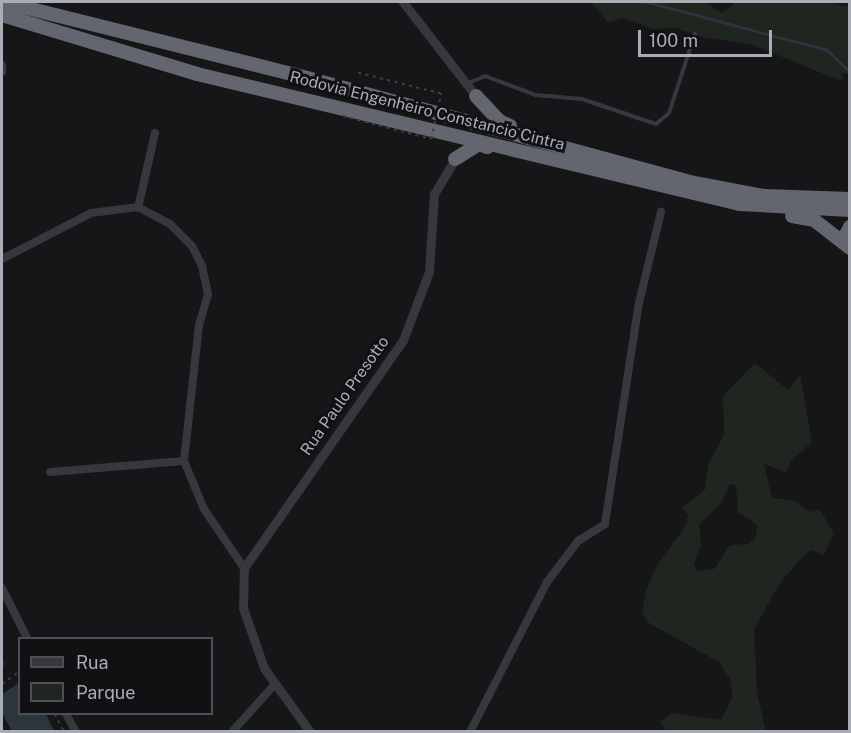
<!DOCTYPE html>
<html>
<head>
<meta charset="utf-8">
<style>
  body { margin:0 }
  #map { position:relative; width:851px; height:733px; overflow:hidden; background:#161618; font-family:"Public Sans",sans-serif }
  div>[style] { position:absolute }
  .green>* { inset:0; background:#1e261f }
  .water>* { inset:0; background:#2c353c }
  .stream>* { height:3px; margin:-1.5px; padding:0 1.5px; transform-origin:1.5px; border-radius:1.5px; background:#2c353c }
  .path>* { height:1.5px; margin-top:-0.75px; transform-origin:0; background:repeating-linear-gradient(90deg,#3d3f44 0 3px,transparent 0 7.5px) }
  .service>* { height:4px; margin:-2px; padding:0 2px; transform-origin:2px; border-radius:2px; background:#37383d }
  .minor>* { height:8px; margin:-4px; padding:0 4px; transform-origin:4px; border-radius:4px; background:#37383d }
  .tertiary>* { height:9px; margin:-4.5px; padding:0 4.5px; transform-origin:4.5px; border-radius:4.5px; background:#37383d }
  .motorway>* { height:14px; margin:-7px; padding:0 7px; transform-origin:7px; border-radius:7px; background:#63666e }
  .path-bridge>* { height:1.5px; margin-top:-0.75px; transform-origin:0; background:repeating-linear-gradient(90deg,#3d3f44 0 3px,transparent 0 7.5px) }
  span { translate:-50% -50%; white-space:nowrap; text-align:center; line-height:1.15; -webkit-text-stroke:6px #111113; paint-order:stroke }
  .street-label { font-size:16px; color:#a8adb8 }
  .frame { position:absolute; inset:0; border:3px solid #a8adb8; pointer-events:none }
  .legend { position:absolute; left:18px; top:637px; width:195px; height:78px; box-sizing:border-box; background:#111113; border:2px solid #4d4f55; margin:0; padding:8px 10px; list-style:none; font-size:18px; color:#a8adb8 }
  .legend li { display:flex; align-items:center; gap:12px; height:30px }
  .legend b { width:30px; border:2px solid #4d4f55 }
  .scale { position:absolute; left:638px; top:30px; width:134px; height:27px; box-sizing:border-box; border:3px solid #a8adb8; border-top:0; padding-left:8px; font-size:18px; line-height:21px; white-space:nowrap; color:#a8adb8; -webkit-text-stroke:4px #111113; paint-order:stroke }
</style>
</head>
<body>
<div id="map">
  <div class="green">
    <i style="clip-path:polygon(591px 2px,705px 2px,722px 13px,736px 2px,825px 2px,849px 7px,849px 74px,842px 73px,843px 79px,839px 80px,750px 44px,701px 37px,676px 28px,653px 29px,624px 18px,608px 22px)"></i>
    <i style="clip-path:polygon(evenodd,755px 363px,788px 390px,800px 375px,812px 442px,790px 462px,786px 472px,764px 464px,772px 498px,793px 500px,810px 512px,820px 510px,834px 533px,824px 555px,812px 550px,806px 553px,780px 583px,754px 629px,757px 693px,766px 731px,666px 731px,660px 722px,672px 713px,721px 720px,733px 696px,730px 679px,719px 662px,649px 623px,642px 613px,646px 590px,657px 565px,686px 525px,688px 515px,682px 508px,705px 490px,708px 465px,724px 435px,723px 396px,755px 363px,730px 484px,736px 485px,738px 512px,757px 525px,756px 537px,748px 544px,730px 545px,714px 569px,698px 571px,694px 565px,701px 544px,699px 525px,722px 502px,730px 484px)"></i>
  </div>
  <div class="water">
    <i style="clip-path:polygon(19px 683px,20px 714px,46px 714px,54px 731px,12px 731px,2px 713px,2px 694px)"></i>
  </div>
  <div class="stream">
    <i style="left:647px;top:2px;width:186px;rotate:14.9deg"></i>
    <i style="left:827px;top:50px;width:32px;rotate:44deg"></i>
    <i style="left:2px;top:662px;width:2px;rotate:90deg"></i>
  </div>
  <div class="path">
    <i style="left:2px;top:684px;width:22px;rotate:-36deg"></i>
    <i style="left:55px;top:714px;width:20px;rotate:63deg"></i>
  </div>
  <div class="service">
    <i style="left:468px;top:83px;width:18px;rotate:-22deg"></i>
    <i style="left:485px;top:76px;width:54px;rotate:20.4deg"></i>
    <i style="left:536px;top:95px;width:46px;rotate:5deg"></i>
    <i style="left:582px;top:99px;width:78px;rotate:18.7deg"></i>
    <i style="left:656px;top:124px;width:17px;rotate:-40deg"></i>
    <i style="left:669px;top:113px;width:83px;rotate:-71.8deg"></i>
  </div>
  <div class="minor">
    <i style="left:2px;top:65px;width:7px;rotate:90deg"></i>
    <i style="left:138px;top:208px;width:77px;rotate:-77.2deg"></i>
    <i style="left:2px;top:259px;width:100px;rotate:-27.3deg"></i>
    <i style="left:91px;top:213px;width:47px;rotate:-7.3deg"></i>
    <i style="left:138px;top:207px;width:36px;rotate:28deg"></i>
    <i style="left:170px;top:224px;width:31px;rotate:45deg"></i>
    <i style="left:192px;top:246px;width:22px;rotate:63deg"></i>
    <i style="left:202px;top:266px;width:29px;rotate:78deg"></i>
    <i style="left:208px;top:294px;width:32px;rotate:106deg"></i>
    <i style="left:199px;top:325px;width:137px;rotate:96.3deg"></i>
    <i style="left:184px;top:461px;width:52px;rotate:67.4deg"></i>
    <i style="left:204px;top:509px;width:71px;rotate:55.9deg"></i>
    <i style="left:50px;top:472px;width:134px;rotate:-4.7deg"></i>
    <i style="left:2px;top:588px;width:56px;rotate:63.4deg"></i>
    <i style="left:66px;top:714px;width:21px;rotate:61deg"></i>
    <i style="left:232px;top:732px;width:63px;rotate:-48.2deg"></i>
    <i style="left:470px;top:732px;width:169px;rotate:-62.8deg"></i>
    <i style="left:547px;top:582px;width:51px;rotate:-52.9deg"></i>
    <i style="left:578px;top:541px;width:32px;rotate:-32deg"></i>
    <i style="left:605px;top:524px;width:224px;rotate:-81.3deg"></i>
    <i style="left:639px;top:303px;width:94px;rotate:-76.4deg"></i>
  </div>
  <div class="tertiary">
    <i style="left:403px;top:2px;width:119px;rotate:52.2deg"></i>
    <i style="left:310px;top:732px;width:79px;rotate:-125.7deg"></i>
    <i style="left:264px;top:668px;width:64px;rotate:-109.3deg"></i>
    <i style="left:243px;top:608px;width:40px;rotate:-88.6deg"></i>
    <i style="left:244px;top:568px;width:278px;rotate:-55.1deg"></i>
    <i style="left:403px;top:340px;width:73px;rotate:-69.1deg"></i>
    <i style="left:429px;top:272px;width:78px;rotate:-86.3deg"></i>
    <i style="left:434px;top:194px;width:41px;rotate:-59deg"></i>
  </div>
  <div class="motorway">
    <i style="left:3px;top:2px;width:317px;rotate:14deg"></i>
    <i style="left:311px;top:79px;width:392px;rotate:15.2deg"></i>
    <i style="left:689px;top:182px;width:76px;rotate:10.6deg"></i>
    <i style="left:764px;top:196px;width:86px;rotate:2deg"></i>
    <i style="left:2px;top:15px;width:204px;rotate:16.8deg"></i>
    <i style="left:197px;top:74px;width:558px;rotate:13.46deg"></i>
    <i style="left:740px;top:204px;width:110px;rotate:3.1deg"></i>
    <i style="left:476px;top:96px;width:34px;rotate:47deg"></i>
    <i style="left:499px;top:121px;width:12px;rotate:24deg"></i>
    <i style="left:455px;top:159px;width:28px;rotate:-32deg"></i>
    <i style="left:479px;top:144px;width:9px;rotate:21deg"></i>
    <i style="left:792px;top:216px;width:22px;rotate:10deg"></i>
    <i style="left:814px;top:220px;width:46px;rotate:37.9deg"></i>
    <i style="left:850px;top:227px;width:9px;rotate:117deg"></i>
    <i style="left:846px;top:235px;width:10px;rotate:66deg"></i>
  </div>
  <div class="path-bridge">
    <i style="left:343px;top:116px;width:91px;rotate:14.6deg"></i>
    <i style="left:431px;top:139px;width:46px;rotate:-77.5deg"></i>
    <i style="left:441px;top:94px;width:90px;rotate:-165.8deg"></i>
  </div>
  <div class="street-label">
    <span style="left:427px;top:111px;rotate:14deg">Rodovia Engenheiro Constancio Cintra</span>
    <span style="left:345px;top:396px;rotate:-55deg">Rua Paulo Presotto</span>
  </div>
  <div class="frame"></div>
  <ul class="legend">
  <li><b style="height:8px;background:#37383d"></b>Rua</li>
  <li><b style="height:16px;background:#1e261f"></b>Parque</li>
  </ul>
  <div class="scale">100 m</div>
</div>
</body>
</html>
